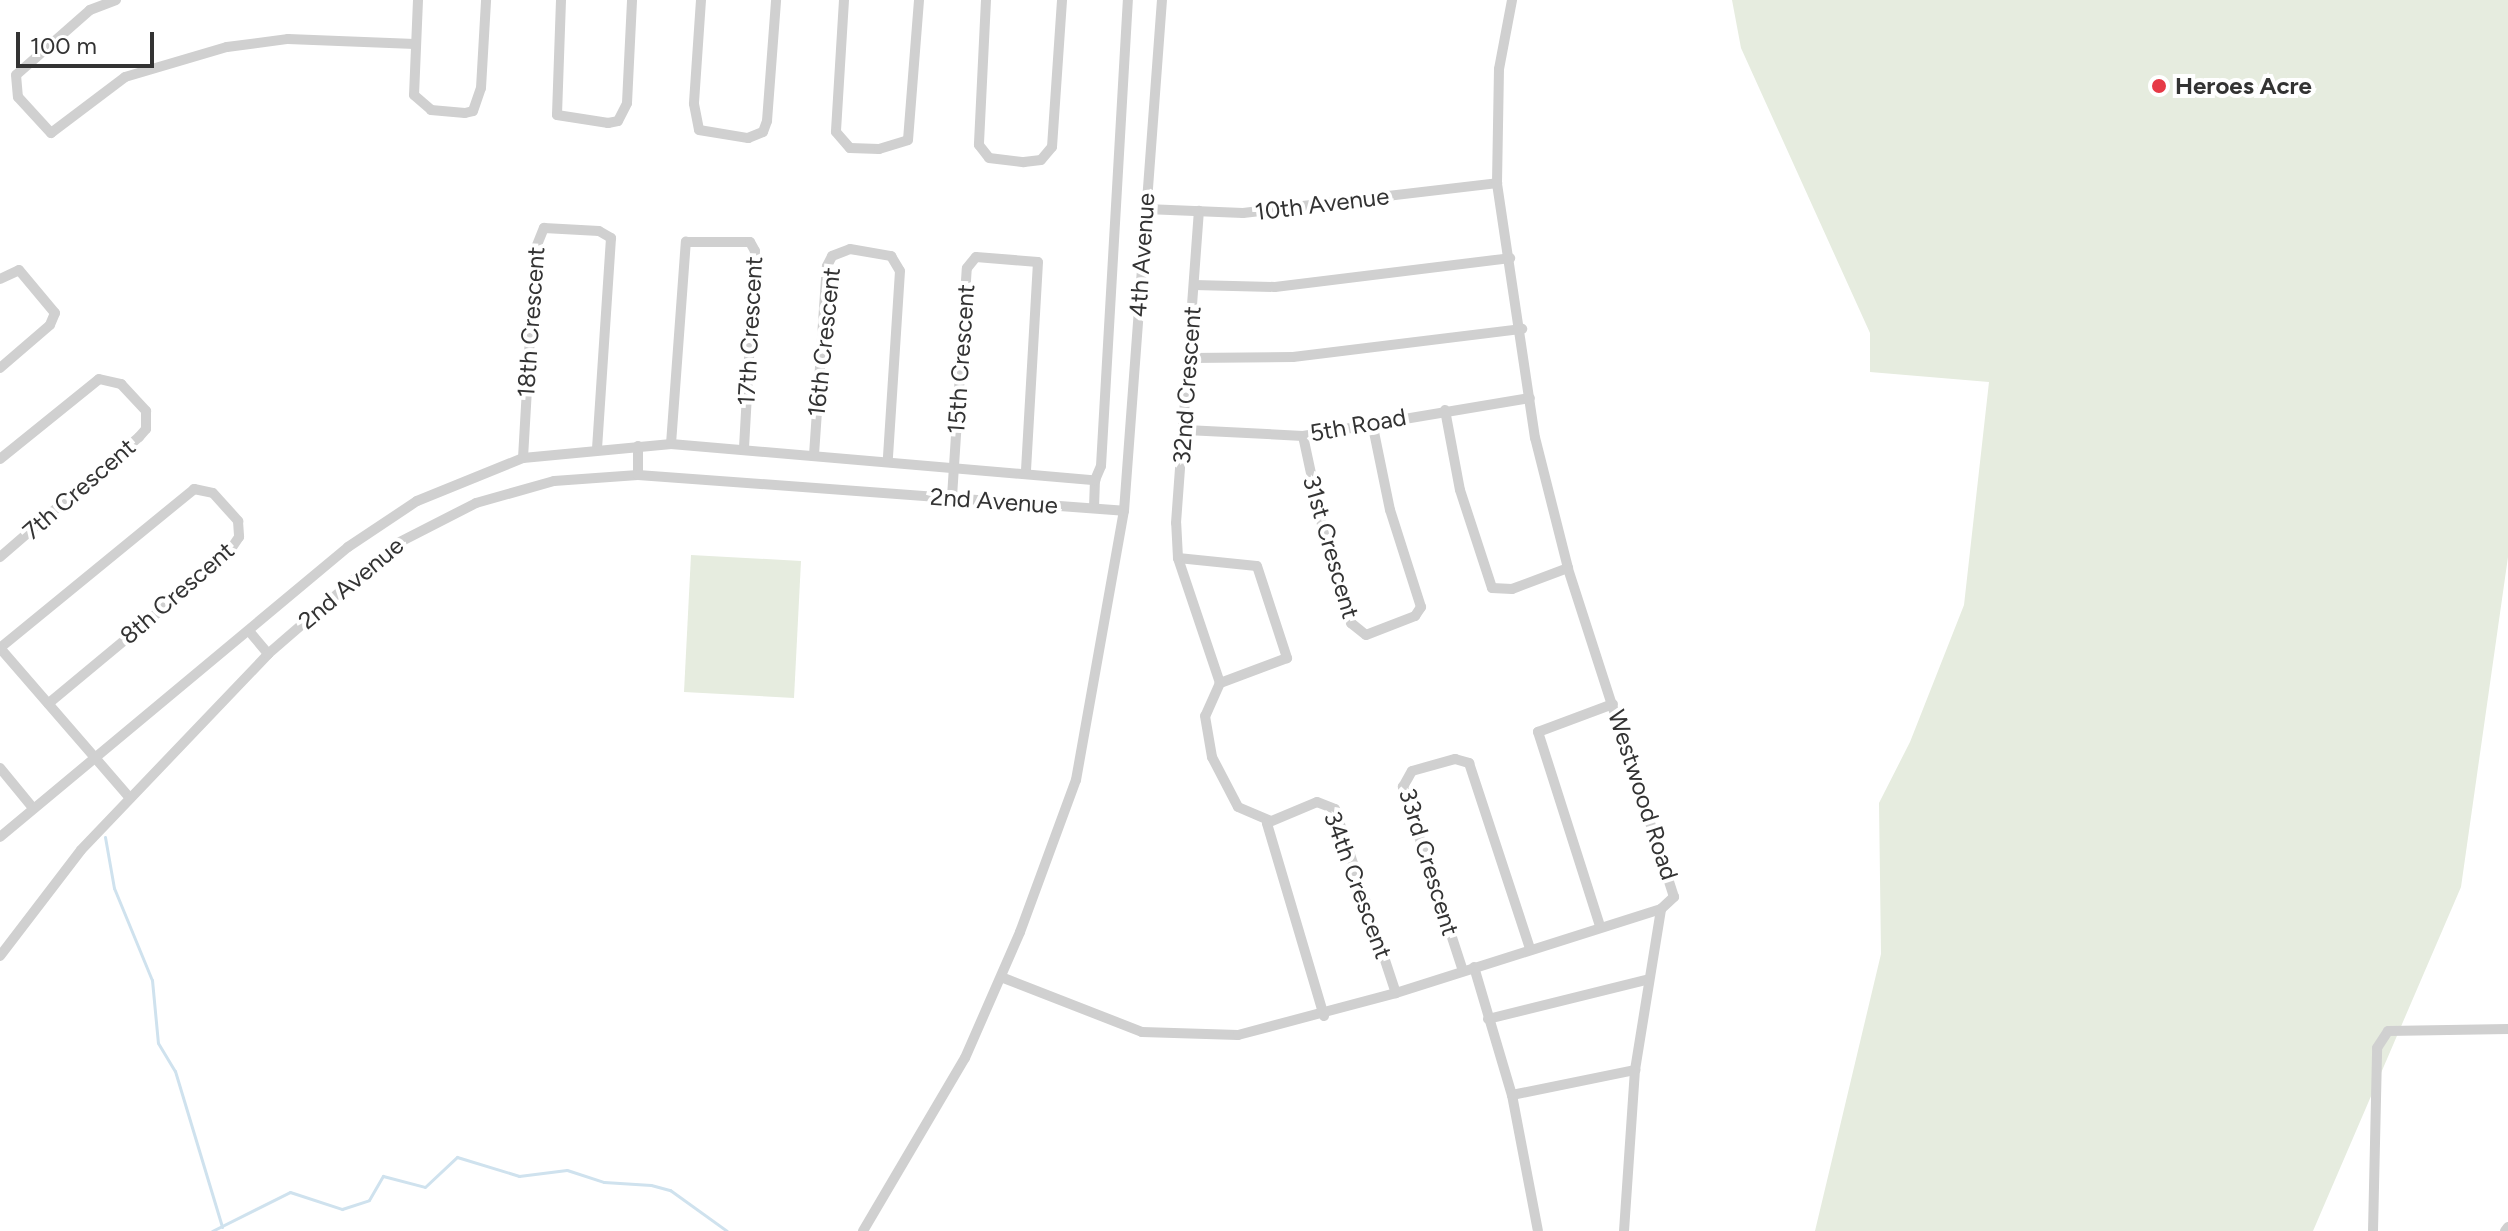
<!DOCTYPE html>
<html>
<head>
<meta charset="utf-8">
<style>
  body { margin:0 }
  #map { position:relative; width:2508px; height:1231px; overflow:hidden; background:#fff; font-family:Figtree,sans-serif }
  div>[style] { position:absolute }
  .green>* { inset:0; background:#e6ecdf }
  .stream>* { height:3px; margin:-1.5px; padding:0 1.5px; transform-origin:1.5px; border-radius:1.5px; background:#cfe2ee }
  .minor>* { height:10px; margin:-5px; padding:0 5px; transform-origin:5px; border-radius:5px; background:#d0d0d0 }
  .dots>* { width:22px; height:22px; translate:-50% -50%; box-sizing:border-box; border:4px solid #fff; border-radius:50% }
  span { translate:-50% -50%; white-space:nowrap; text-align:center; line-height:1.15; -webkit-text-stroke:8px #fff; paint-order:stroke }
  .poi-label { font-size:24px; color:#333; font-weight:700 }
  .left { translate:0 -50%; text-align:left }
  .street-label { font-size:24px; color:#333 }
  .scale { position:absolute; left:16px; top:32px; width:138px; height:36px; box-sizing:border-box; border:4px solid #333; border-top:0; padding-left:10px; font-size:24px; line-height:28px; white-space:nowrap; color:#333; -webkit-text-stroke:6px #fff; paint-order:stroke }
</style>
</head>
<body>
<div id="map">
  <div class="green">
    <i style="clip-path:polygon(1732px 0,2508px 0,2508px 557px,2461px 887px,2313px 1231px,1815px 1231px,1881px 954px,1879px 803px,1910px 742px,1964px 605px,1989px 382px,1870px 372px,1870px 333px,1741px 48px)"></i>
    <i style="clip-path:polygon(691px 555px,801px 561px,794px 698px,684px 692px)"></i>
  </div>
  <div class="stream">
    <i style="left:105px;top:837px;width:52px;rotate:80deg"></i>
    <i style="left:114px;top:888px;width:100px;rotate:67.6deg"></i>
    <i style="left:152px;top:980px;width:63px;rotate:84.6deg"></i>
    <i style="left:158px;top:1043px;width:33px;rotate:59deg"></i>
    <i style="left:175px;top:1071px;width:163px;rotate:73.2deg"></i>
    <i style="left:212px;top:1231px;width:87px;rotate:-26.6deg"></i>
    <i style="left:290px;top:1192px;width:55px;rotate:18.1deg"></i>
    <i style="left:342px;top:1209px;width:28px;rotate:-18deg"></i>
    <i style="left:369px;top:1200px;width:28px;rotate:-60deg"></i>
    <i style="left:383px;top:1176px;width:43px;rotate:14.7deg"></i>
    <i style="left:425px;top:1187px;width:44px;rotate:-43.2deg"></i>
    <i style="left:457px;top:1157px;width:65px;rotate:17deg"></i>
    <i style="left:519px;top:1176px;width:48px;rotate:-7.1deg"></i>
    <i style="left:567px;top:1170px;width:39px;rotate:18deg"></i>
    <i style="left:604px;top:1182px;width:47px;rotate:3.7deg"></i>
    <i style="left:651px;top:1185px;width:20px;rotate:15deg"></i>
    <i style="left:670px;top:1190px;width:70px;rotate:35.7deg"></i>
  </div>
  <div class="minor">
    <i style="left:116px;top:0;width:28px;rotate:159deg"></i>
    <i style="left:90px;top:10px;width:98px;rotate:138.7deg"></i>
    <i style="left:16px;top:75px;width:22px;rotate:85deg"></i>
    <i style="left:18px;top:97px;width:49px;rotate:47.5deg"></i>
    <i style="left:51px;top:133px;width:93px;rotate:-37.1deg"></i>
    <i style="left:125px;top:77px;width:106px;rotate:-16.4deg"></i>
    <i style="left:227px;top:47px;width:62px;rotate:-7.5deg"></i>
    <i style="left:288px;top:39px;width:127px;rotate:2.3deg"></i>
    <i style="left:418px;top:0;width:95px;rotate:92.4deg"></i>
    <i style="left:414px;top:95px;width:23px;rotate:41deg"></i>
    <i style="left:431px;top:110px;width:34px;rotate:5deg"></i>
    <i style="left:465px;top:113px;width:8px;rotate:-14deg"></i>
    <i style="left:473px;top:111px;width:24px;rotate:-71deg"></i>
    <i style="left:481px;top:88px;width:88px;rotate:-86.7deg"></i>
    <i style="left:561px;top:0;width:115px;rotate:92deg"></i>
    <i style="left:557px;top:115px;width:52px;rotate:8.9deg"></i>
    <i style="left:608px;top:123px;width:10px;rotate:-11deg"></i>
    <i style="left:618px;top:121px;width:20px;rotate:-63deg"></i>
    <i style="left:627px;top:103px;width:103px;rotate:-87.2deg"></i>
    <i style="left:701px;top:0;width:104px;rotate:93.9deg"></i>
    <i style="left:694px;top:104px;width:26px;rotate:79deg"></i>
    <i style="left:699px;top:130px;width:50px;rotate:9.3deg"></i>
    <i style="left:748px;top:138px;width:16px;rotate:-22deg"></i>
    <i style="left:763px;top:132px;width:12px;rotate:-70deg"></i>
    <i style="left:767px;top:121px;width:121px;rotate:-85.7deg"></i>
    <i style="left:844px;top:0;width:132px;rotate:93.5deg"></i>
    <i style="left:836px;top:132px;width:21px;rotate:49deg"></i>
    <i style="left:850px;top:148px;width:29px;rotate:2deg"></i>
    <i style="left:879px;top:149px;width:30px;rotate:-17deg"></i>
    <i style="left:908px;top:140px;width:140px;rotate:-85.5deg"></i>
    <i style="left:986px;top:0;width:145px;rotate:92.8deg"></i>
    <i style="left:979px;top:145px;width:16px;rotate:52deg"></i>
    <i style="left:989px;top:158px;width:35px;rotate:7deg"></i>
    <i style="left:1024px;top:162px;width:17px;rotate:-7deg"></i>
    <i style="left:1041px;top:160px;width:17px;rotate:-50deg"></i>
    <i style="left:1052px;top:147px;width:147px;rotate:-86.1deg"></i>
    <i style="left:1146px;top:209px;width:97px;rotate:2.4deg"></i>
    <i style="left:1243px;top:213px;width:256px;rotate:-6.7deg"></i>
    <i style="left:0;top:279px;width:21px;rotate:-25deg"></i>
    <i style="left:19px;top:270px;width:56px;rotate:50.1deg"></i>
    <i style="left:55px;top:313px;width:13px;rotate:113deg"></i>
    <i style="left:50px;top:325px;width:66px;rotate:139.3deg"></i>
    <i style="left:1194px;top:285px;width:81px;rotate:1.4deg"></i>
    <i style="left:1275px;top:287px;width:237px;rotate:-7deg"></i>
    <i style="left:1190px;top:358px;width:103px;rotate:-0.6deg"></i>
    <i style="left:1293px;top:357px;width:231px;rotate:-7deg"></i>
    <i style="left:1445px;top:410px;width:81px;rotate:79.4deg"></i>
    <i style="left:1460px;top:490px;width:103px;rotate:71.9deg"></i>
    <i style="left:1492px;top:588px;width:20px;rotate:3deg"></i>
    <i style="left:1512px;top:589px;width:60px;rotate:-20.6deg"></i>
    <i style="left:1186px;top:430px;width:117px;rotate:2.9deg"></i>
    <i style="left:1303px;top:436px;width:230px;rotate:-9.5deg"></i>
    <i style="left:1303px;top:436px;width:120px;rotate:77.9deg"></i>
    <i style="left:1328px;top:553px;width:74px;rotate:71.8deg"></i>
    <i style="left:1351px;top:623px;width:19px;rotate:39deg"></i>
    <i style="left:1366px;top:635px;width:53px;rotate:-21.2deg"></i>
    <i style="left:1415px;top:616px;width:11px;rotate:-56deg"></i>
    <i style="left:1421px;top:607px;width:102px;rotate:-107.7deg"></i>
    <i style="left:1390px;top:510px;width:90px;rotate:-101.6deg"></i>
    <i style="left:671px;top:444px;width:203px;rotate:-85.8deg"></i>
    <i style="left:686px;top:242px;width:64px"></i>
    <i style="left:750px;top:242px;width:10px;rotate:61deg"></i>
    <i style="left:755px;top:251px;width:198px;rotate:93.2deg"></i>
    <i style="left:638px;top:446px;width:29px;rotate:90deg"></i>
    <i style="left:814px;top:455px;width:189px;rotate:-86.1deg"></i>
    <i style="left:827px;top:266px;width:11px;rotate:-63deg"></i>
    <i style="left:832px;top:256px;width:19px;rotate:-21deg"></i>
    <i style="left:850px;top:249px;width:42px;rotate:9.7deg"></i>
    <i style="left:891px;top:256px;width:17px;rotate:59deg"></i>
    <i style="left:900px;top:271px;width:187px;rotate:93.7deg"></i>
    <i style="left:523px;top:458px;width:208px;rotate:-86.7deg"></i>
    <i style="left:535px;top:250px;width:24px;rotate:-68deg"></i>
    <i style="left:544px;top:228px;width:55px;rotate:3.1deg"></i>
    <i style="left:599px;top:231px;width:14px;rotate:30deg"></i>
    <i style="left:611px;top:238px;width:209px;rotate:93.8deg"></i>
    <i style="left:0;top:459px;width:127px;rotate:-38.9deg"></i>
    <i style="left:99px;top:379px;width:23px;rotate:13deg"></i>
    <i style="left:121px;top:384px;width:37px;rotate:47deg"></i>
    <i style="left:146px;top:411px;width:18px;rotate:90deg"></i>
    <i style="left:146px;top:429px;width:11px;rotate:131deg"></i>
    <i style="left:139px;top:437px;width:184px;rotate:139.2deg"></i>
    <i style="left:952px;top:497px;width:229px;rotate:-86.3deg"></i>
    <i style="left:967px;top:268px;width:14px;rotate:-51deg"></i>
    <i style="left:976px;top:257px;width:62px;rotate:4.6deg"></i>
    <i style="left:1038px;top:262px;width:210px;rotate:93.3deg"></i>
    <i style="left:1094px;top:508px;width:28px;rotate:-88deg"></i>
    <i style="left:1178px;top:558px;width:79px;rotate:5.8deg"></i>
    <i style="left:1257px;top:566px;width:97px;rotate:71.9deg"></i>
    <i style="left:1287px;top:658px;width:72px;rotate:159.5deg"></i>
    <i style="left:1220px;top:683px;width:132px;rotate:-108.6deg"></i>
    <i style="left:1178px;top:558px;width:35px;rotate:-93deg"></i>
    <i style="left:1176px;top:523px;width:313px;rotate:-85.8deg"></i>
    <i style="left:249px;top:631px;width:30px;rotate:50deg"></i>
    <i style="left:0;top:648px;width:251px;rotate:-39.3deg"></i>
    <i style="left:194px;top:489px;width:19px;rotate:12deg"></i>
    <i style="left:213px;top:493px;width:38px;rotate:48deg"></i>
    <i style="left:238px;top:521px;width:16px;rotate:86deg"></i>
    <i style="left:239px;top:537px;width:23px;rotate:124deg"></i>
    <i style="left:226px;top:556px;width:231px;rotate:140.3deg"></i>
    <i style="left:0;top:648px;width:198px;rotate:49.1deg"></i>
    <i style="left:1220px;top:683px;width:36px;rotate:114deg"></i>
    <i style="left:1205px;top:716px;width:42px;rotate:80.3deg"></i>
    <i style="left:1212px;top:757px;width:56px;rotate:62.5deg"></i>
    <i style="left:1238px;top:807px;width:34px;rotate:23deg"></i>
    <i style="left:0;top:768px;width:52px;rotate:50.5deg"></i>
    <i style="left:0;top:837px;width:453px;rotate:-39.8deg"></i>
    <i style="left:348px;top:547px;width:83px;rotate:-33.7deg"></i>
    <i style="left:417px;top:501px;width:114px;rotate:-22.1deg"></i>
    <i style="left:523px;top:458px;width:149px;rotate:-5.4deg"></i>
    <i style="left:671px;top:444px;width:426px;rotate:4.9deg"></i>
    <i style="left:1095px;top:480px;width:15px;rotate:-67deg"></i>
    <i style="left:1101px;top:466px;width:467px;rotate:-86.7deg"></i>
    <i style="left:1600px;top:926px;width:204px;rotate:-107.7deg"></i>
    <i style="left:1538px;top:732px;width:80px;rotate:-20.5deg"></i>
    <i style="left:0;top:956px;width:133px;rotate:-52.6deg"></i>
    <i style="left:81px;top:850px;width:271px;rotate:-46.3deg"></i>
    <i style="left:268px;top:654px;width:167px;rotate:-40.9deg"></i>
    <i style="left:394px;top:545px;width:92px;rotate:-27.1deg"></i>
    <i style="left:476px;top:503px;width:81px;rotate:-15.8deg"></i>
    <i style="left:554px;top:481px;width:84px;rotate:-4.1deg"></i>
    <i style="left:638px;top:475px;width:487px;rotate:4.2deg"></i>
    <i style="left:1474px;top:967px;width:134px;rotate:73.5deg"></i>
    <i style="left:1512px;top:1095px;width:138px;rotate:79.2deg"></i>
    <i style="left:1463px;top:971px;width:194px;rotate:-108.1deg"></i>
    <i style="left:1403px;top:787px;width:18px;rotate:-61deg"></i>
    <i style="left:1412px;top:771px;width:45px;rotate:-15.6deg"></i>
    <i style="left:1455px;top:759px;width:15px;rotate:16deg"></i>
    <i style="left:1469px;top:763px;width:195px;rotate:71.8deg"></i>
    <i style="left:1001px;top:977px;width:151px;rotate:21.3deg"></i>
    <i style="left:1142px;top:1032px;width:96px;rotate:1.8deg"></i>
    <i style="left:1238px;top:1035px;width:163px;rotate:-14.9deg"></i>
    <i style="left:1396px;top:993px;width:278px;rotate:-17.6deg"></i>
    <i style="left:1661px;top:909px;width:18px;rotate:-43deg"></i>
    <i style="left:1674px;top:897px;width:346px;rotate:-107.9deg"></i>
    <i style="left:1568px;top:568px;width:134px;rotate:-104.2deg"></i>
    <i style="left:1535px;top:438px;width:258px;rotate:-98.5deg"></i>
    <i style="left:1497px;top:183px;width:114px;rotate:-89deg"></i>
    <i style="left:1499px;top:69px;width:70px;rotate:-79.3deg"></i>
    <i style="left:1324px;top:1016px;width:201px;rotate:-106.5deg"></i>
    <i style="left:1267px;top:823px;width:54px;rotate:-22.8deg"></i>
    <i style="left:1317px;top:802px;width:19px;rotate:21deg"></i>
    <i style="left:1335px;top:809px;width:194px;rotate:71.7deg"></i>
    <i style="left:1488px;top:1019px;width:163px;rotate:-13.9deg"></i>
    <i style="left:1512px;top:1095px;width:126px;rotate:-11.5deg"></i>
    <i style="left:863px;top:1231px;width:201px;rotate:-59.5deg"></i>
    <i style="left:965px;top:1058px;width:137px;rotate:-66.4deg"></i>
    <i style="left:1020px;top:932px;width:162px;rotate:-69.8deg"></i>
    <i style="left:1076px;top:780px;width:273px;rotate:-79.9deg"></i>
    <i style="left:1124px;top:511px;width:512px;rotate:-85.75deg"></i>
    <i style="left:1624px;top:1231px;width:161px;rotate:-86.1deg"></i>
    <i style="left:1635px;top:1070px;width:163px;rotate:-80.8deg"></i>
    <i style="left:2373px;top:1231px;width:183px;rotate:-88.7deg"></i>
    <i style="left:2377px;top:1048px;width:20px;rotate:-57deg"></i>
    <i style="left:2388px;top:1031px;width:120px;rotate:-1deg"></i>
    <i style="left:2505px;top:1231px;width:5px;rotate:-53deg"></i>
  </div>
  <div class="dots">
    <i style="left:2159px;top:86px;background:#e63946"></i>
  </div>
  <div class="poi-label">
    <span class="left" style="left:2175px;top:86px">Heroes Acre</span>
  </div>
  <div class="street-label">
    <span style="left:1322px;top:204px;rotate:-7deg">10th Avenue</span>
    <span style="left:1142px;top:255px;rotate:-86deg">4th Avenue</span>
    <span style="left:531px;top:322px;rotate:-86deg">18th Crescent</span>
    <span style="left:750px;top:331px;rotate:-87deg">17th Crescent</span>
    <span style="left:824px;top:342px;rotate:-84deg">16th Crescent</span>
    <span style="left:961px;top:359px;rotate:-86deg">15th Crescent</span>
    <span style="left:1187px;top:385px;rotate:-86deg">32nd Crescent</span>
    <span style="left:1358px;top:425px;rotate:-10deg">5th Road</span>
    <span style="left:79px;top:489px;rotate:-41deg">7th Crescent</span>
    <span style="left:994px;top:501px;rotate:4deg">2nd Avenue</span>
    <span style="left:1331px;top:547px;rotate:74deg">31st Crescent</span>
    <span style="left:351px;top:583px;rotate:-40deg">2nd Avenue</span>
    <span style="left:177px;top:593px;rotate:-41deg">8th Crescent</span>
    <span style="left:1643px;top:795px;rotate:72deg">Westwood Road</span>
    <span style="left:1429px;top:862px;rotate:73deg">33rd Crescent</span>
    <span style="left:1358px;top:885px;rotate:70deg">34th Crescent</span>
  </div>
  <div class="scale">100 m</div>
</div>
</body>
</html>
